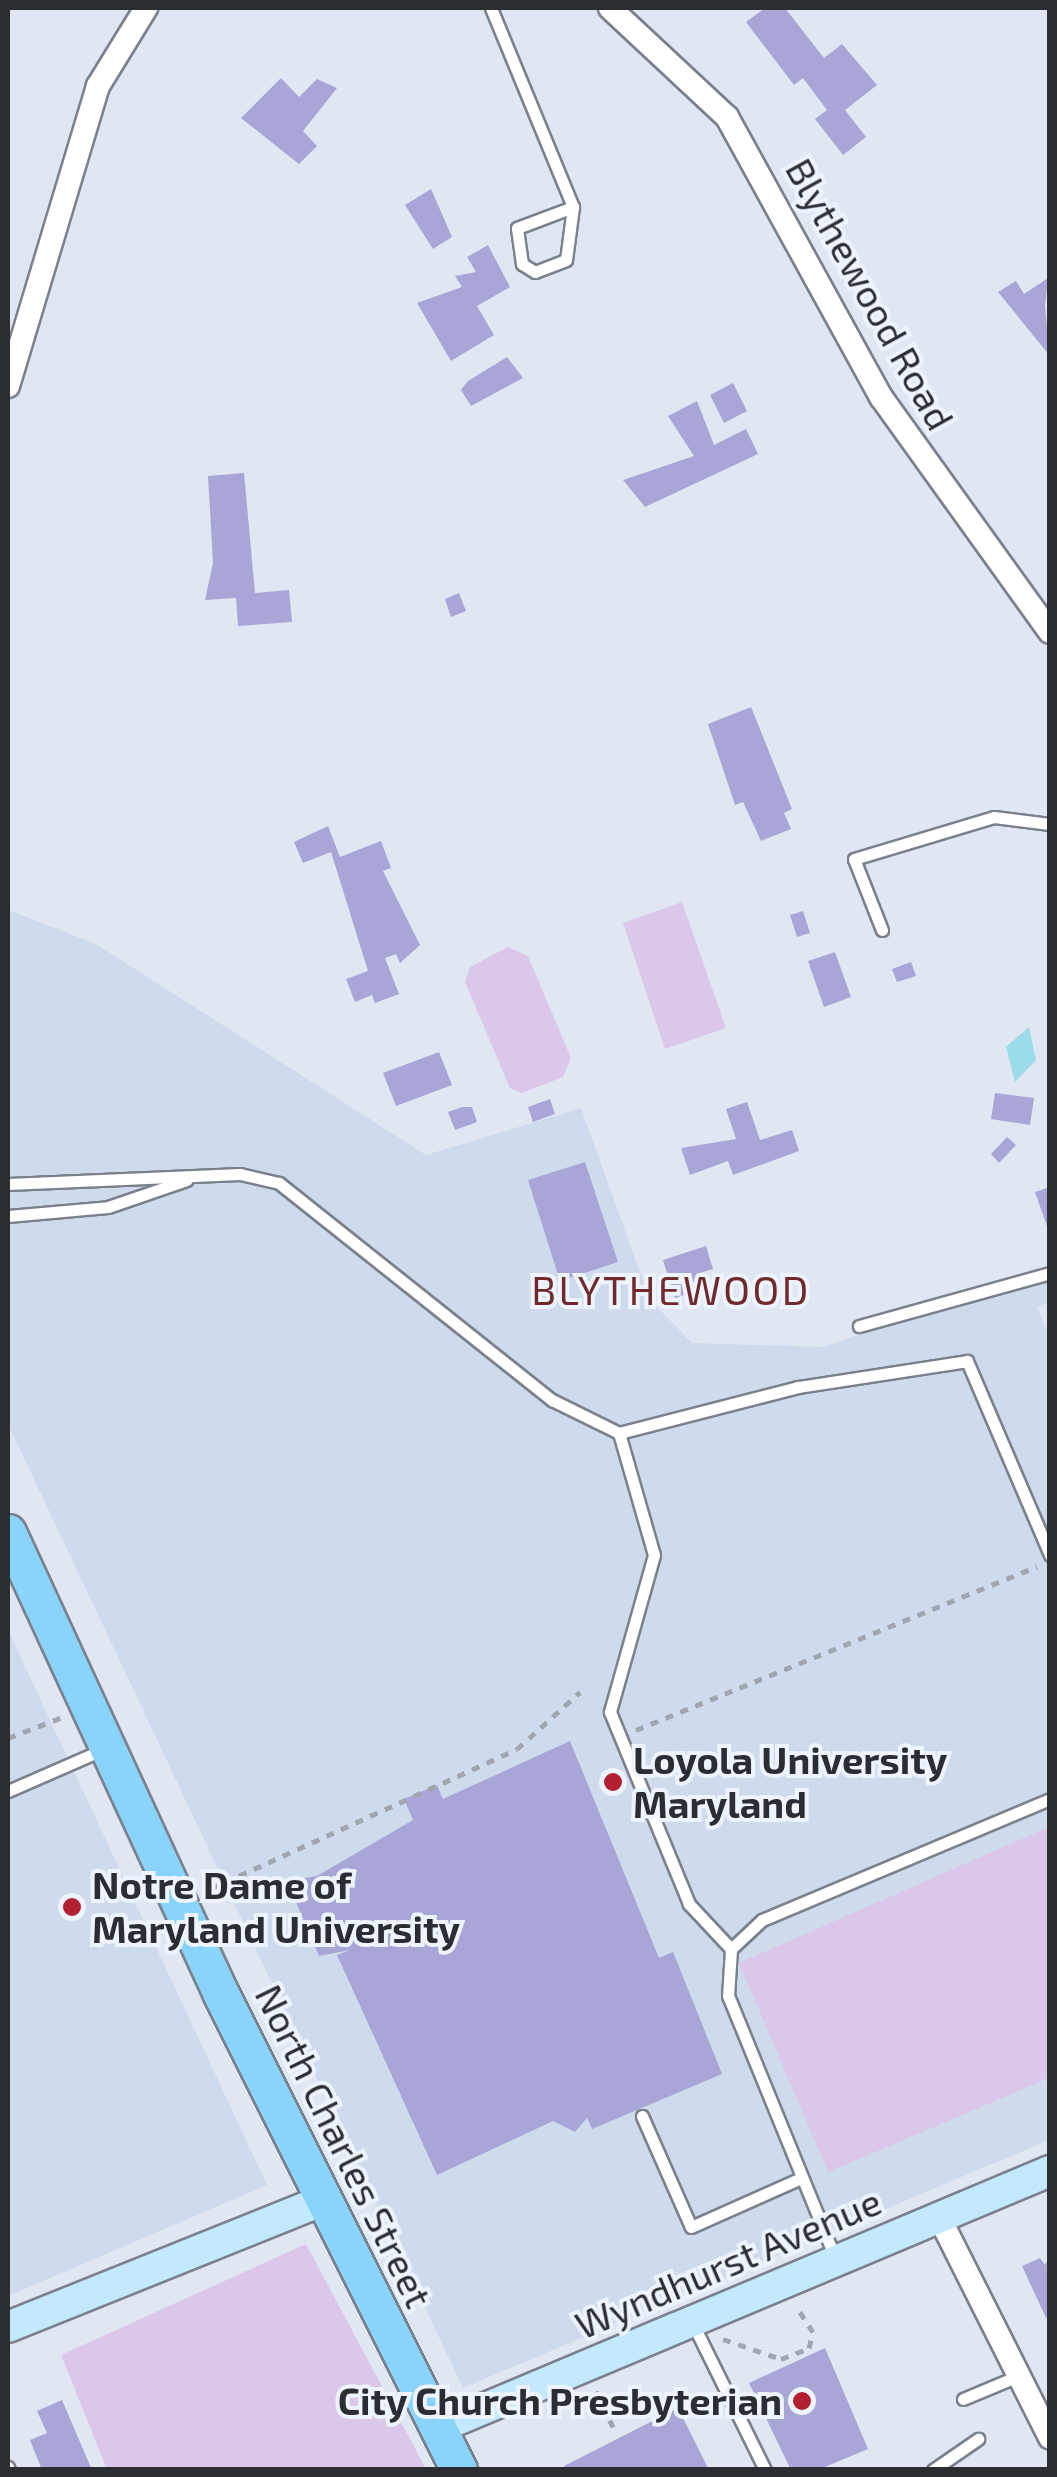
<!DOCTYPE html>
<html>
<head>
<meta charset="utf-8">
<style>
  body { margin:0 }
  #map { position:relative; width:1057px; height:2477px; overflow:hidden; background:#e0e7f3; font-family:"Exo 2",sans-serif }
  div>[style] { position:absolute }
  .built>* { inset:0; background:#cfdaed }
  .green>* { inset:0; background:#dac7e9 }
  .water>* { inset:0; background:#9bdbea }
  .building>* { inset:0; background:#a7a6d6 }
  .path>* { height:5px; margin-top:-2.5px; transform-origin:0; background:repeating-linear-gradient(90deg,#a0a5af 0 8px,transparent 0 16px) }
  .roads { filter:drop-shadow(2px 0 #7b818c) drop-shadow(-2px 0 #7b818c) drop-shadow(0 2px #7b818c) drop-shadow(0 -2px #7b818c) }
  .lane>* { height:11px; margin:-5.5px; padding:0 5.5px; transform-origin:5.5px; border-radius:5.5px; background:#fff }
  .street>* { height:22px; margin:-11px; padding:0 11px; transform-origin:11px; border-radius:11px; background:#fff }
  .secondary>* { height:30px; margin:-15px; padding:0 15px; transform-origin:15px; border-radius:15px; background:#c4e9fd }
  .primary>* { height:35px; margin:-17.5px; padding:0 17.5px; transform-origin:17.5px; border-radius:17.5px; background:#8ad3fb }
  .dots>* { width:28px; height:28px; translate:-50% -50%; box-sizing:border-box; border:5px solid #eef4fe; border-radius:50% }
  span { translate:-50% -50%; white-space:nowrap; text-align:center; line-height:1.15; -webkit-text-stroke:8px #eef4fe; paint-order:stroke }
  .street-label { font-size:38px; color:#2a2d32 }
  .poi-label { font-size:38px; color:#2a2d32; font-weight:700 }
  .left { translate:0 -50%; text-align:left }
  .right { translate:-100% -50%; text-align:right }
  .neighbourhood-label { font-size:40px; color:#702a2b; letter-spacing:2.5px }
  .frame { position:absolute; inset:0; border:10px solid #2a2d32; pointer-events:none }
</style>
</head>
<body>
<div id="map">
  <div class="built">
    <i style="clip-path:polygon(8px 910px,96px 944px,426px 1155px,581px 1108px,650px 1300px,692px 1343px,824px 1347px,1049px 1266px,1049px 1302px,1037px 1307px,1050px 1337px,1049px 2140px,463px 2388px,8px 1424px)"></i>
    <i style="clip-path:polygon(8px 1630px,267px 2185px,8px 2296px)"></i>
  </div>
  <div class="green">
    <i style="clip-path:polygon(682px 902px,726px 1028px,665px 1049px,623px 923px)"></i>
    <i style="clip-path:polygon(508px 947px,528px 956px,571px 1058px,563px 1077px,522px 1093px,510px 1088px,465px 982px,470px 967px)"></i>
    <i style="clip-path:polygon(1049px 1827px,1049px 2078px,828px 2172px,739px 1963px)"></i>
    <i style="clip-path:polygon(306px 2244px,426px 2469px,107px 2469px,61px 2355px)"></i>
  </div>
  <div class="water">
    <i style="clip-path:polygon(1029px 1027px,1036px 1060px,1015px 1082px,1006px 1047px)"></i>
  </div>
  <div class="building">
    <i style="clip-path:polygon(765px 8px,785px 8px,824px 58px,842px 44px,877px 85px,845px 110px,866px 137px,843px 155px,815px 119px,827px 110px,803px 78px,794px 85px,746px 22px)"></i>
    <i style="clip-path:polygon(281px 78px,299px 97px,317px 79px,337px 88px,303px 131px,317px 146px,299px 164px,241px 118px)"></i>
    <i style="clip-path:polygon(431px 189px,452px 237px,433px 249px,405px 205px)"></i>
    <i style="clip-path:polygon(488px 245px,510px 287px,477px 306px,494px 335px,451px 361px,417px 303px,462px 287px,455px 276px,476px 272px,467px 257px)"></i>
    <i style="clip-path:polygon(1048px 278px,1045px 306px,1050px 356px,998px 292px,1016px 281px,1024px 294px)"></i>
    <i style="clip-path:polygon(507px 357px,523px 378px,471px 406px,461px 390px,468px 381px)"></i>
    <i style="clip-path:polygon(733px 383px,747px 411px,724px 423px,710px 395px)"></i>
    <i style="clip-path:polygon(697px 401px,714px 445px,746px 429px,758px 454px,645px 507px,623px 480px,694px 456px,668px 416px)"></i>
    <i style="clip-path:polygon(244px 473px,255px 593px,289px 590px,292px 622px,238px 626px,236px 598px,205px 600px,213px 563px,208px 476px)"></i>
    <i style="clip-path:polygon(459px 593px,466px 611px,451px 617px,445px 599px)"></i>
    <i style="clip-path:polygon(751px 707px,792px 809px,784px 813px,791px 829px,761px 841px,743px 802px,735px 805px,708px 724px)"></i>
    <i style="clip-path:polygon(328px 826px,340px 857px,381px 841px,391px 868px,383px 871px,420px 945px,400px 963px,396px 954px,385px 958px,399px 994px,375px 1003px,372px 995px,355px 1002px,346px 979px,368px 971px,331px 852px,303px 863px,294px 842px)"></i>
    <i style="clip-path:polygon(803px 911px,810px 933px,797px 937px,790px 915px)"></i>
    <i style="clip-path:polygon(835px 952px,851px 997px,824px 1007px,808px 961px)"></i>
    <i style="clip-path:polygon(911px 962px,916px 976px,897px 982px,892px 969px)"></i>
    <i style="clip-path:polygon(439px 1052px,452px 1085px,396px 1106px,383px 1073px)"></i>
    <i style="clip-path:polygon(995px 1093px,1034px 1098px,1030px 1125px,991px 1119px)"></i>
    <i style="clip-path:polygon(550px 1099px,555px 1114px,533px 1122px,528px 1107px)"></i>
    <i style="clip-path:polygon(747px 1102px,760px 1140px,792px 1130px,799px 1151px,733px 1175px,728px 1161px,690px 1175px,681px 1148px,736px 1139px,726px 1109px)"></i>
    <i style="clip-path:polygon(462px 1107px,472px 1107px,477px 1122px,455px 1130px,448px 1112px)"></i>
    <i style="clip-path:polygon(1007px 1137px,1016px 1145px,999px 1163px,991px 1154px)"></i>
    <i style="clip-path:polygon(585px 1162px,618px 1262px,560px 1281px,528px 1180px)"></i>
    <i style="clip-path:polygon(1050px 1187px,1050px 1232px,1049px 1232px,1035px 1192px)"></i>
    <i style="clip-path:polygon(706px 1246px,713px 1269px,696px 1274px,696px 1305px,686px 1294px,675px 1298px,663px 1260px)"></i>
    <i style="clip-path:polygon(570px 1741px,659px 1958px,673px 1952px,722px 2074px,592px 2129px,587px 2118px,575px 2132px,553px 2121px,437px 2175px,337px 1955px,350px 1950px,319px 1956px,287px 1881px,317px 1876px,413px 1820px,404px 1799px,437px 1785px,443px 1799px)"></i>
    <i style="clip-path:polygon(1050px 2256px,1050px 2317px,1046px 2318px,1022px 2266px,1040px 2258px,1045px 2265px)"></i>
    <i style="clip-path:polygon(825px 2348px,868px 2449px,820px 2469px,791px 2470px,749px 2383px)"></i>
    <i style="clip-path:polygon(62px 2400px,92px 2470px,42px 2470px,30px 2440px,47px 2433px,37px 2411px)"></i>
    <i style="clip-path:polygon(678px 2408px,709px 2470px,566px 2470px,564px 2466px)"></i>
  </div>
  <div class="path">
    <i style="left:636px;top:1730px;width:433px;rotate:-22.2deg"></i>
    <i style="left:8px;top:1738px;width:59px;rotate:-20.9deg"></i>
    <i style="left:210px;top:1889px;width:337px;rotate:-24.5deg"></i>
    <i style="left:517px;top:1749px;width:85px;rotate:-42.1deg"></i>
    <i style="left:723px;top:2339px;width:61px;rotate:19deg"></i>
    <i style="left:781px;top:2359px;width:30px;rotate:-21deg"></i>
    <i style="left:809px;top:2348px;width:16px;rotate:-76deg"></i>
    <i style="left:813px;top:2332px;width:31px;rotate:-123deg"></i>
    <i style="left:596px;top:2391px;width:44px;rotate:64.6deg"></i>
  </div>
  <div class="roads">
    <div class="lane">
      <i style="left:491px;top:8px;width:215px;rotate:67.6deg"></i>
      <i style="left:573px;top:207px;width:53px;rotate:97.5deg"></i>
      <i style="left:566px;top:260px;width:33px;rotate:159deg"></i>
      <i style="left:535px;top:272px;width:15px;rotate:-148deg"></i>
      <i style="left:522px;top:264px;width:36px;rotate:-98deg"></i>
      <i style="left:517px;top:228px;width:60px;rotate:-20.6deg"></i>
      <i style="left:882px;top:930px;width:76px;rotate:-111.5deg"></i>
      <i style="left:854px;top:859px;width:146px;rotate:-16.7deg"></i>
      <i style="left:994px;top:817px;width:56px;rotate:7.1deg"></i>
      <i style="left:8px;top:1184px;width:232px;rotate:-2.5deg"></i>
      <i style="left:240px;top:1174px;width:40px;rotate:13deg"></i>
      <i style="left:279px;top:1183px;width:349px;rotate:38.5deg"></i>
      <i style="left:552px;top:1400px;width:75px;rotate:26.2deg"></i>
      <i style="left:619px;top:1433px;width:127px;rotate:74deg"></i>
      <i style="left:654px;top:1555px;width:163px;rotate:105.7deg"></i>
      <i style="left:610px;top:1712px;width:208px;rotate:67.6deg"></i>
      <i style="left:689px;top:1904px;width:62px;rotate:47deg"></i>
      <i style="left:8px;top:1216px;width:100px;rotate:-5.1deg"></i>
      <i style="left:108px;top:1207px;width:83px;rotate:-18.9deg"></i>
      <i style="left:859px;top:1326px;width:198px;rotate:-15.5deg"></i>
      <i style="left:619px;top:1433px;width:185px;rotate:-14.4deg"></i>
      <i style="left:798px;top:1387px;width:171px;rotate:-8.7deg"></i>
      <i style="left:967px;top:1361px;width:211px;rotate:66.8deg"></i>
      <i style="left:8px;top:1791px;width:105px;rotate:-23.6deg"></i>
      <i style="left:642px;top:2116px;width:121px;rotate:66.2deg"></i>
      <i style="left:691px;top:2227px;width:118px;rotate:-24deg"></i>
      <i style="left:836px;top:2260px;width:285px;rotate:-112.2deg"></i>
      <i style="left:728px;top:1996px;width:47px;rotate:-86.3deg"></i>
      <i style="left:731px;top:1949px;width:42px;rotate:-43.1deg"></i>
      <i style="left:762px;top:1920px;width:312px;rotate:-22.8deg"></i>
      <i style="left:692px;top:2322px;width:165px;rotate:63.7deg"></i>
      <i style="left:963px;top:2399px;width:60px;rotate:-22.7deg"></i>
      <i style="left:8px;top:2467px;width:3px;rotate:72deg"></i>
      <i style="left:933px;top:2470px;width:55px;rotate:-34.6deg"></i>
    </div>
    <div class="street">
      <i style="left:610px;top:8px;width:160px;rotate:43deg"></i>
      <i style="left:727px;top:117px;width:320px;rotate:61.2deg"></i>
      <i style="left:881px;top:397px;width:289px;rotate:54.3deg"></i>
      <i style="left:8px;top:386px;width:313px;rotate:-73.3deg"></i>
      <i style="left:98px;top:86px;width:92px;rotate:-58.4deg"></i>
      <i style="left:939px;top:2217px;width:247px;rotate:63.3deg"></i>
    </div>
    <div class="secondary">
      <i style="left:8px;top:2327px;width:338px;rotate:-21.9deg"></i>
      <i style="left:438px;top:2428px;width:664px;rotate:-22.78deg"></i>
    </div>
    <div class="primary">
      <i style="left:8px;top:1532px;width:509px;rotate:65.25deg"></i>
      <i style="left:221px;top:1994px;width:532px;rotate:63.43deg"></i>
    </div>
  </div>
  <div class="dots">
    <i style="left:613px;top:1782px;background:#b21f30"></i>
    <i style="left:72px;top:1907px;background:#b21f30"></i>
    <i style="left:802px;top:2401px;background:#b21f30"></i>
  </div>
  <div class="street-label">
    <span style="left:870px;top:294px;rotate:61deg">Blythewood Road</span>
    <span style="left:344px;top:2146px;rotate:64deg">North Charles Street</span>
    <span style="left:728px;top:2263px;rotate:-23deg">Wyndhurst Avenue</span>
  </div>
  <div class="poi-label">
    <span class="left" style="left:633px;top:1782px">Loyola University<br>Maryland</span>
    <span class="left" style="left:92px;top:1907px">Notre Dame of<br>Maryland University</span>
    <span class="right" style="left:782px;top:2401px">City Church Presbyterian</span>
  </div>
  <div class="neighbourhood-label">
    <span style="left:671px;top:1289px">BLYTHEWOOD</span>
  </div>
  <div class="frame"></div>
</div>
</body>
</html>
